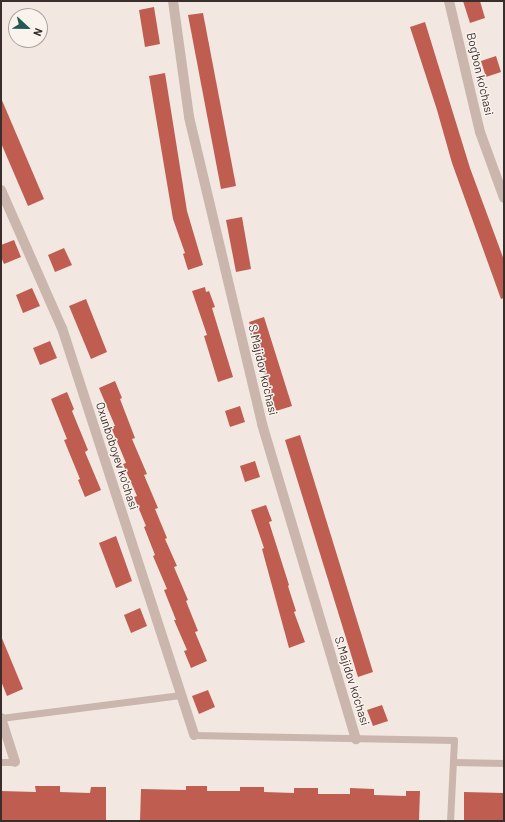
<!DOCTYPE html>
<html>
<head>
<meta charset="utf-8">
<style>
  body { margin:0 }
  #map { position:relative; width:505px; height:822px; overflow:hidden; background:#f2e8e1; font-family:Barlow,sans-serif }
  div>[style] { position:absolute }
  .building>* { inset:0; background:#c05d51 }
  .lane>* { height:7px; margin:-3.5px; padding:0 3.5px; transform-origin:3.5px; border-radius:3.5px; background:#cab6ad }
  .street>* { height:10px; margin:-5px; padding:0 5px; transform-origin:5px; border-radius:5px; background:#cab6ad }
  span { translate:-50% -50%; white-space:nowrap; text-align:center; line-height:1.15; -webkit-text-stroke:3px #faf2ed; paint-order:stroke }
  .street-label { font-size:12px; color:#392e2b }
  .frame { position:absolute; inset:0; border:2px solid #392e2b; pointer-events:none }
  .north { position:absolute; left:8px; top:8px; width:40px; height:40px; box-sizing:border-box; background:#faf2ed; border:1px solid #ada49f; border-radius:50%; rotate:112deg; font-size:11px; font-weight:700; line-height:16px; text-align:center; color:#392e2b }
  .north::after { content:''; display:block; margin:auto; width:14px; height:18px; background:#225955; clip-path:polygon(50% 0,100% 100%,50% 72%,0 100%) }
</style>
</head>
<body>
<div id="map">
  <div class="building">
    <i style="clip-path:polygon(463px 1px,480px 1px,485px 18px,470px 23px)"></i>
    <i style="clip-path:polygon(154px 7px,160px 44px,145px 47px,139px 10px)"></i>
    <i style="clip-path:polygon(203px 13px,236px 186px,221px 189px,188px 15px)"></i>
    <i style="clip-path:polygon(425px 22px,470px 168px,504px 260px,504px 298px,501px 299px,452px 163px,437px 110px,410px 27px)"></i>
    <i style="clip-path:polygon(496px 56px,501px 72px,486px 77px,481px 61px)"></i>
    <i style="clip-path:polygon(165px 73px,187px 211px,203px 265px,188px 270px,183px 254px,185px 253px,173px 219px,149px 76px)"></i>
    <i style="clip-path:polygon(1px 98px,44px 199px,28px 206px,1px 143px)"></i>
    <i style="clip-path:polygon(242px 217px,251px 269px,236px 272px,226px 220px)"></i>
    <i style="clip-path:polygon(14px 240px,21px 257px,4px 264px,1px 257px,1px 245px)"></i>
    <i style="clip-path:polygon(64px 248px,72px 265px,55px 272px,48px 255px)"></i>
    <i style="clip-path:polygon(205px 287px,206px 292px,209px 291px,215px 307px,212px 308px,233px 377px,218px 382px,204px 336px,207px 335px,192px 291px)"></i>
    <i style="clip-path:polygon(32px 288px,40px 306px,23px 313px,16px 295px)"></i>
    <i style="clip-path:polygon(86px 299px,107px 352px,91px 359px,69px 306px)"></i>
    <i style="clip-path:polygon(264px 317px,292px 406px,276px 411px,261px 362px,263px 361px,249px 322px)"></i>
    <i style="clip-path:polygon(50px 341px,57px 358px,40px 365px,33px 348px)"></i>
    <i style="clip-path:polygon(115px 381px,122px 398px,120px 399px,135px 438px,132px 439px,147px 474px,144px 475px,158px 508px,155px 509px,167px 538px,165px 539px,177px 566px,174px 567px,188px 600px,186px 601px,198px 631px,195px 632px,207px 661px,191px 668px,184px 651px,187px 650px,174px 620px,176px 620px,164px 590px,167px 589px,153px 556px,155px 555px,144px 527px,146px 526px,134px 497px,137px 496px,123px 464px,126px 463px,111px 427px,115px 426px,99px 388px)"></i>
    <i style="clip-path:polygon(67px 392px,74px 409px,72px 411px,88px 450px,85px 452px,101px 490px,85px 497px,78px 480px,80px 479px,64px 440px,67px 439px,51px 399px)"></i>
    <i style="clip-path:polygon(240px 406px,245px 422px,230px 427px,225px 411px)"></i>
    <i style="clip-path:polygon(300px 435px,373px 672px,358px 677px,285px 440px)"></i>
    <i style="clip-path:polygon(255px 461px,260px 477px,245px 482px,240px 466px)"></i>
    <i style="clip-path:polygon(266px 505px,272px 521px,269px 522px,289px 585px,288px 586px,296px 611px,294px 612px,305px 642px,289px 648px,262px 549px,264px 548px,251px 510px)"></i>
    <i style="clip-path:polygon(116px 536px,132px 581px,116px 588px,99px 543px)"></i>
    <i style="clip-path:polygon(140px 608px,147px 626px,131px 633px,124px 615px)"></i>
    <i style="clip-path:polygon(1px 636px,23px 689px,7px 696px,1px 681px)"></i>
    <i style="clip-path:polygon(208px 690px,215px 707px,199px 714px,192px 696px)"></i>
    <i style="clip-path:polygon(382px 705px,388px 721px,373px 726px,367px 710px)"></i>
    <i style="clip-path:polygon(35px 786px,60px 786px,60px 792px,90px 793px,91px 787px,106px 787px,106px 821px,1px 821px,1px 791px,36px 792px)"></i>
    <i style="clip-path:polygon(186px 786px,207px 786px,207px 791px,240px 791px,240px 787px,264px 787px,264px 792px,294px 793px,294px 788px,318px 788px,318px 794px,350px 794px,350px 788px,374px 789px,374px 795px,406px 796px,406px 791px,420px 791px,419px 821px,140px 821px,141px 789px,186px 790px)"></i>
    <i style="clip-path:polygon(464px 792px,504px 793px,504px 821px,464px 821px)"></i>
  </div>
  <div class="lane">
    <i style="left:1px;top:718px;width:181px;rotate:-7.3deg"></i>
    <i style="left:194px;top:735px;width:260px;rotate:1.1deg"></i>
    <i style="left:454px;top:740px;width:81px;rotate:92.8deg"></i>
    <i style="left:1px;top:762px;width:14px"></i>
    <i style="left:453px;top:762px;width:51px;rotate:1.1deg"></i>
  </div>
  <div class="street">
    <i style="left:173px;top:1px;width:117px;rotate:82.1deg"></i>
    <i style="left:189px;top:117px;width:316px;rotate:76.6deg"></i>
    <i style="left:262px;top:424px;width:329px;rotate:73.4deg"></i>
    <i style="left:449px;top:1px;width:135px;rotate:76.7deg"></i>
    <i style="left:480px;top:132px;width:70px;rotate:70deg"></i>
    <i style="left:1px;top:190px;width:151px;rotate:66.2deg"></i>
    <i style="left:62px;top:328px;width:428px;rotate:72deg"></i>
    <i style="left:1px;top:718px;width:46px;rotate:72.3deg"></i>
  </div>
  <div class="street-label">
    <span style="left:480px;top:74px;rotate:77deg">Bog'bon ko'chasi</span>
    <span style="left:263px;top:370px;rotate:77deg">S.Majidov ko'chasi</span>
    <span style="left:117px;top:456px;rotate:72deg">Oxunboboyev ko'chasi</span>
    <span style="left:352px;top:681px;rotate:73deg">S.Majidov ko'chasi</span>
  </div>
  <div class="frame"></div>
  <div class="north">N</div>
</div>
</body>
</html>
